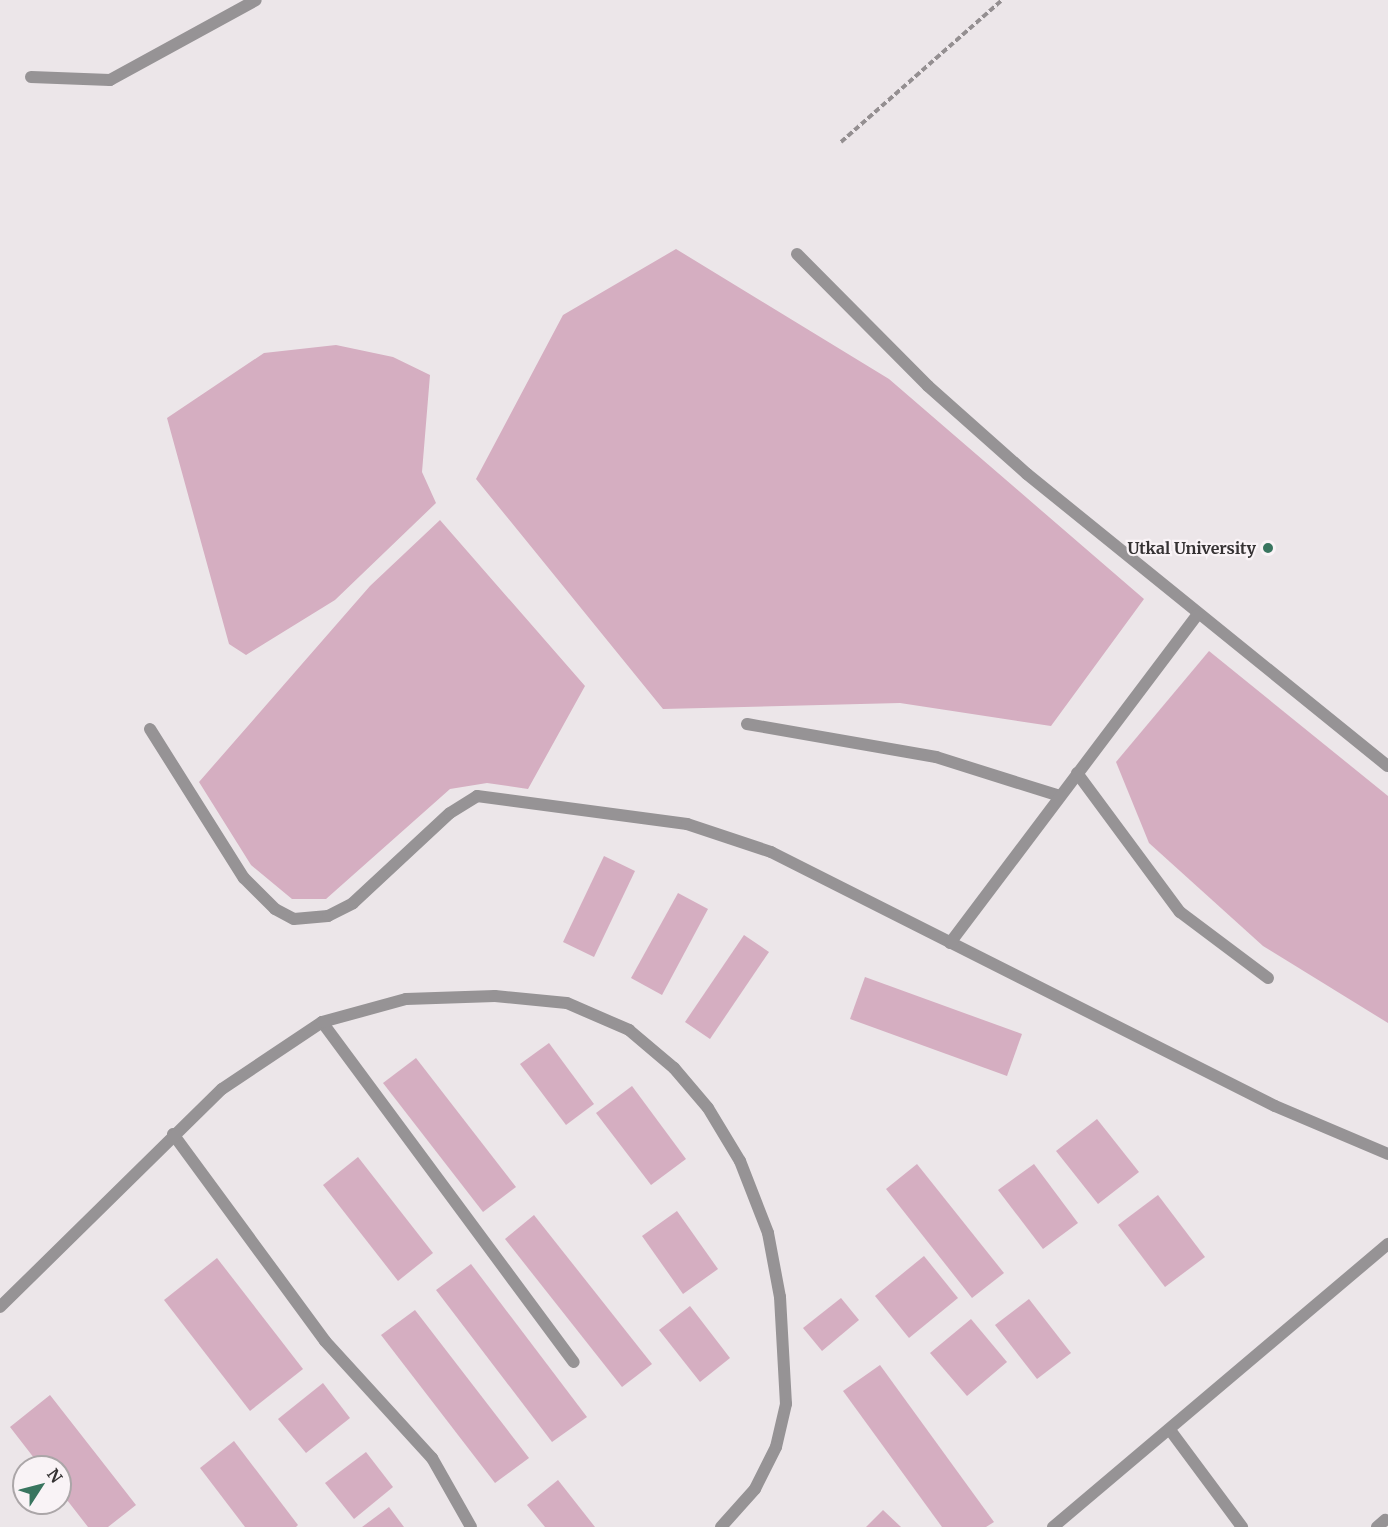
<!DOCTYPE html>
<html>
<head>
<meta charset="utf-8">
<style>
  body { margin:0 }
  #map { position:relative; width:1388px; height:1527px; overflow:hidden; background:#ece6e9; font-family:Merriweather,serif }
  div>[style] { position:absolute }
  .building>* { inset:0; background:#d5aec1 }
  .path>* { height:4px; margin-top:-2px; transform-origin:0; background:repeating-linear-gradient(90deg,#948f91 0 6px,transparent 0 9px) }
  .service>* { height:12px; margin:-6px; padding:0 6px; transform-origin:6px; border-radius:6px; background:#969395 }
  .minor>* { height:12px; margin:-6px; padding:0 6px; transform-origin:6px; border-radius:6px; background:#969395 }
  .dots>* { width:16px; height:16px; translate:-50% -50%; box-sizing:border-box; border:3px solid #f9f3f6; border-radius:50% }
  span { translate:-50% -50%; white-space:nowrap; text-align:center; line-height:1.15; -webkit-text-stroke:4.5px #f9f3f6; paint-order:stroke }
  .poi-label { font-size:16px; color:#353233; font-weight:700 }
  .right { translate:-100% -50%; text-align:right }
  .north { position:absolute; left:12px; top:1455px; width:60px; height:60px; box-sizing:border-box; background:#f9f3f6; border:2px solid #aba6a8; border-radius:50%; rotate:54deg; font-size:16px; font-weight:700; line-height:24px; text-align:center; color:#353233 }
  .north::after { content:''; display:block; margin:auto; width:21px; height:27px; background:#39755f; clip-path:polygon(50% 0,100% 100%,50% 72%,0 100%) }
</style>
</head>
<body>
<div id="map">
  <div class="building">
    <i style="clip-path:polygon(676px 249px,889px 379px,1144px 599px,1051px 726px,900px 703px,663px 709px,476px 479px,563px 315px)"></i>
    <i style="clip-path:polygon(336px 345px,393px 357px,430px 375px,422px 472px,436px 503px,335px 600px,246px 655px,229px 644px,167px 418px,264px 353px)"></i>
    <i style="clip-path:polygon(440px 520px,585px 686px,528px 789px,487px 783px,450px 789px,326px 899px,292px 899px,251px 865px,199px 782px,370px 586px)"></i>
    <i style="clip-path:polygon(1209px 651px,1388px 796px,1388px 1023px,1263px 946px,1149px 843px,1116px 762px)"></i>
    <i style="clip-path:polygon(604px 856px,635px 871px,594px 957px,563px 942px)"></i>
    <i style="clip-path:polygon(678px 893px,708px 909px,662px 995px,631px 978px)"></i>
    <i style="clip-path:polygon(744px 935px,769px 952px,710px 1039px,685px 1022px)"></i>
    <i style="clip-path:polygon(865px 977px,1022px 1034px,1007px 1076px,850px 1019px)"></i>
    <i style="clip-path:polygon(549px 1043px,594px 1104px,566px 1125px,520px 1064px)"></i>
    <i style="clip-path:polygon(416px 1058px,516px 1187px,483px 1212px,383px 1083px)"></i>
    <i style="clip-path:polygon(632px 1086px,686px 1159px,651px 1185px,596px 1113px)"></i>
    <i style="clip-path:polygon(1097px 1119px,1139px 1172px,1098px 1204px,1056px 1151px)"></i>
    <i style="clip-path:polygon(358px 1157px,433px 1253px,398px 1281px,323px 1185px)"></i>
    <i style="clip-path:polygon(917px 1164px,1004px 1273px,972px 1298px,886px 1189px)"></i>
    <i style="clip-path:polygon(1034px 1164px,1078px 1223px,1043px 1249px,998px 1190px)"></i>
    <i style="clip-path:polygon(1158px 1195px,1205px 1257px,1165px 1287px,1118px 1225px)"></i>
    <i style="clip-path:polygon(677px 1211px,718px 1269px,683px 1294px,642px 1236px)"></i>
    <i style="clip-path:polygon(534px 1215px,652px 1364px,622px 1387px,505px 1239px)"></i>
    <i style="clip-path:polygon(924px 1256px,958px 1298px,909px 1338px,875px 1296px)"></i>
    <i style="clip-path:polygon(217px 1258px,303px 1369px,250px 1411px,164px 1300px)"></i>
    <i style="clip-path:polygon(471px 1264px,587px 1417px,552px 1442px,436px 1290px)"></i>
    <i style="clip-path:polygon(841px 1298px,859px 1320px,822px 1351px,803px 1328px)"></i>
    <i style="clip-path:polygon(1029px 1299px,1071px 1353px,1037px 1379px,995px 1325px)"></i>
    <i style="clip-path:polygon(690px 1306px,730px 1358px,700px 1382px,659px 1330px)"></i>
    <i style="clip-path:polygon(415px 1310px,529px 1458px,495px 1483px,381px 1335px)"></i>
    <i style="clip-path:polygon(971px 1319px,1007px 1362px,967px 1396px,930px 1353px)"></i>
    <i style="clip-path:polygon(880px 1365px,994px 1522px,986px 1527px,942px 1527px,843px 1391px)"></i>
    <i style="clip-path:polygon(323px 1383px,350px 1418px,306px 1453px,278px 1419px)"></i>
    <i style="clip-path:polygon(50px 1395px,136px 1505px,108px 1527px,88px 1527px,60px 1491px,60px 1467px,41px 1467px,10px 1427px)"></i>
    <i style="clip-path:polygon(234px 1441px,298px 1525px,296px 1527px,245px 1527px,200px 1468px)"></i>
    <i style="clip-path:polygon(366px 1452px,393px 1487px,354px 1519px,325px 1483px)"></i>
    <i style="clip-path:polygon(558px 1480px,595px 1527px,545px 1527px,527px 1505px)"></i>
    <i style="clip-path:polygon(389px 1507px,404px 1527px,362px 1527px)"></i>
    <i style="clip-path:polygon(883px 1510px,901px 1527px,866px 1527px)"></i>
  </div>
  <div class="path">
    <i style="left:841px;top:142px;width:215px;rotate:-41.4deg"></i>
  </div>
  <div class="service">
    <i style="left:31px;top:77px;width:79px;rotate:2.2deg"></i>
    <i style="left:110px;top:80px;width:166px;rotate:-28.7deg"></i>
  </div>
  <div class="minor">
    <i style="left:797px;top:254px;width:186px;rotate:45.2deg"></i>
    <i style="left:928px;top:386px;width:132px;rotate:41.6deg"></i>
    <i style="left:1027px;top:474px;width:464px;rotate:39deg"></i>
    <i style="left:747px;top:724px;width:192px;rotate:9.9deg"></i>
    <i style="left:936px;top:757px;width:130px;rotate:17.5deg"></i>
    <i style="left:150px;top:729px;width:176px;rotate:57.8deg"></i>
    <i style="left:244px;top:878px;width:44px;rotate:45deg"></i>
    <i style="left:275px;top:909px;width:21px;rotate:28deg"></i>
    <i style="left:294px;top:919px;width:34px;rotate:-5deg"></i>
    <i style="left:328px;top:916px;width:28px;rotate:-27deg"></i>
    <i style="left:353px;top:903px;width:132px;rotate:-42.9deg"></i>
    <i style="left:450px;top:813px;width:32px;rotate:-32deg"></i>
    <i style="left:477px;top:796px;width:212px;rotate:7.6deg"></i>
    <i style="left:687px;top:824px;width:89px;rotate:18.4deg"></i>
    <i style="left:771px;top:852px;width:564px;rotate:26.75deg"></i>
    <i style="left:1275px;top:1106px;width:123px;rotate:23deg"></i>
    <i style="left:1077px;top:773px;width:173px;rotate:53.5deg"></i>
    <i style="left:1180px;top:912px;width:110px;rotate:36.9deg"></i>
    <i style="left:950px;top:943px;width:411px;rotate:-53deg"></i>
    <i style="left:322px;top:1022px;width:423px;rotate:53.5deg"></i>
    <i style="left:173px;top:1134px;width:257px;rotate:53.7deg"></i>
    <i style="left:325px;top:1341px;width:159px;rotate:47.6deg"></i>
    <i style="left:432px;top:1458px;width:79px;rotate:60.5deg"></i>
    <i style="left:0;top:1307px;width:311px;rotate:-44.5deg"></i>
    <i style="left:222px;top:1089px;width:120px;rotate:-33.8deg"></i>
    <i style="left:322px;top:1022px;width:87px;rotate:-15.3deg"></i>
    <i style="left:406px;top:999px;width:89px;rotate:-1.9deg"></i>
    <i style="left:495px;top:996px;width:72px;rotate:5.6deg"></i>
    <i style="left:567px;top:1003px;width:68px;rotate:23.5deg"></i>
    <i style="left:629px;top:1030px;width:59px;rotate:40.2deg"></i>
    <i style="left:674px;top:1068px;width:52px;rotate:49.6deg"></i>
    <i style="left:708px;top:1108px;width:62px;rotate:58.9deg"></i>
    <i style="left:740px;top:1161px;width:77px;rotate:68.7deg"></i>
    <i style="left:768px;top:1233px;width:65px;rotate:79.4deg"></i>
    <i style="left:780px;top:1297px;width:107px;rotate:86.8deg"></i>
    <i style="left:786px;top:1404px;width:44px;rotate:103.1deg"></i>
    <i style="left:776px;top:1447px;width:47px;rotate:116.6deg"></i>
    <i style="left:755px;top:1489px;width:51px;rotate:131.8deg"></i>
    <i style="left:1170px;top:1430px;width:121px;rotate:53.4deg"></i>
    <i style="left:1053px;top:1527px;width:439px;rotate:-40.2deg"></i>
    <i style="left:1377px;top:1527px;width:11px;rotate:-41deg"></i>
  </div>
  <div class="dots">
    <i style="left:1268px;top:548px;background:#39755f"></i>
  </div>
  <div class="poi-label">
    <span class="right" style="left:1256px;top:548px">Utkal University</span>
  </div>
  <div class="north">N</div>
</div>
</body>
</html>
